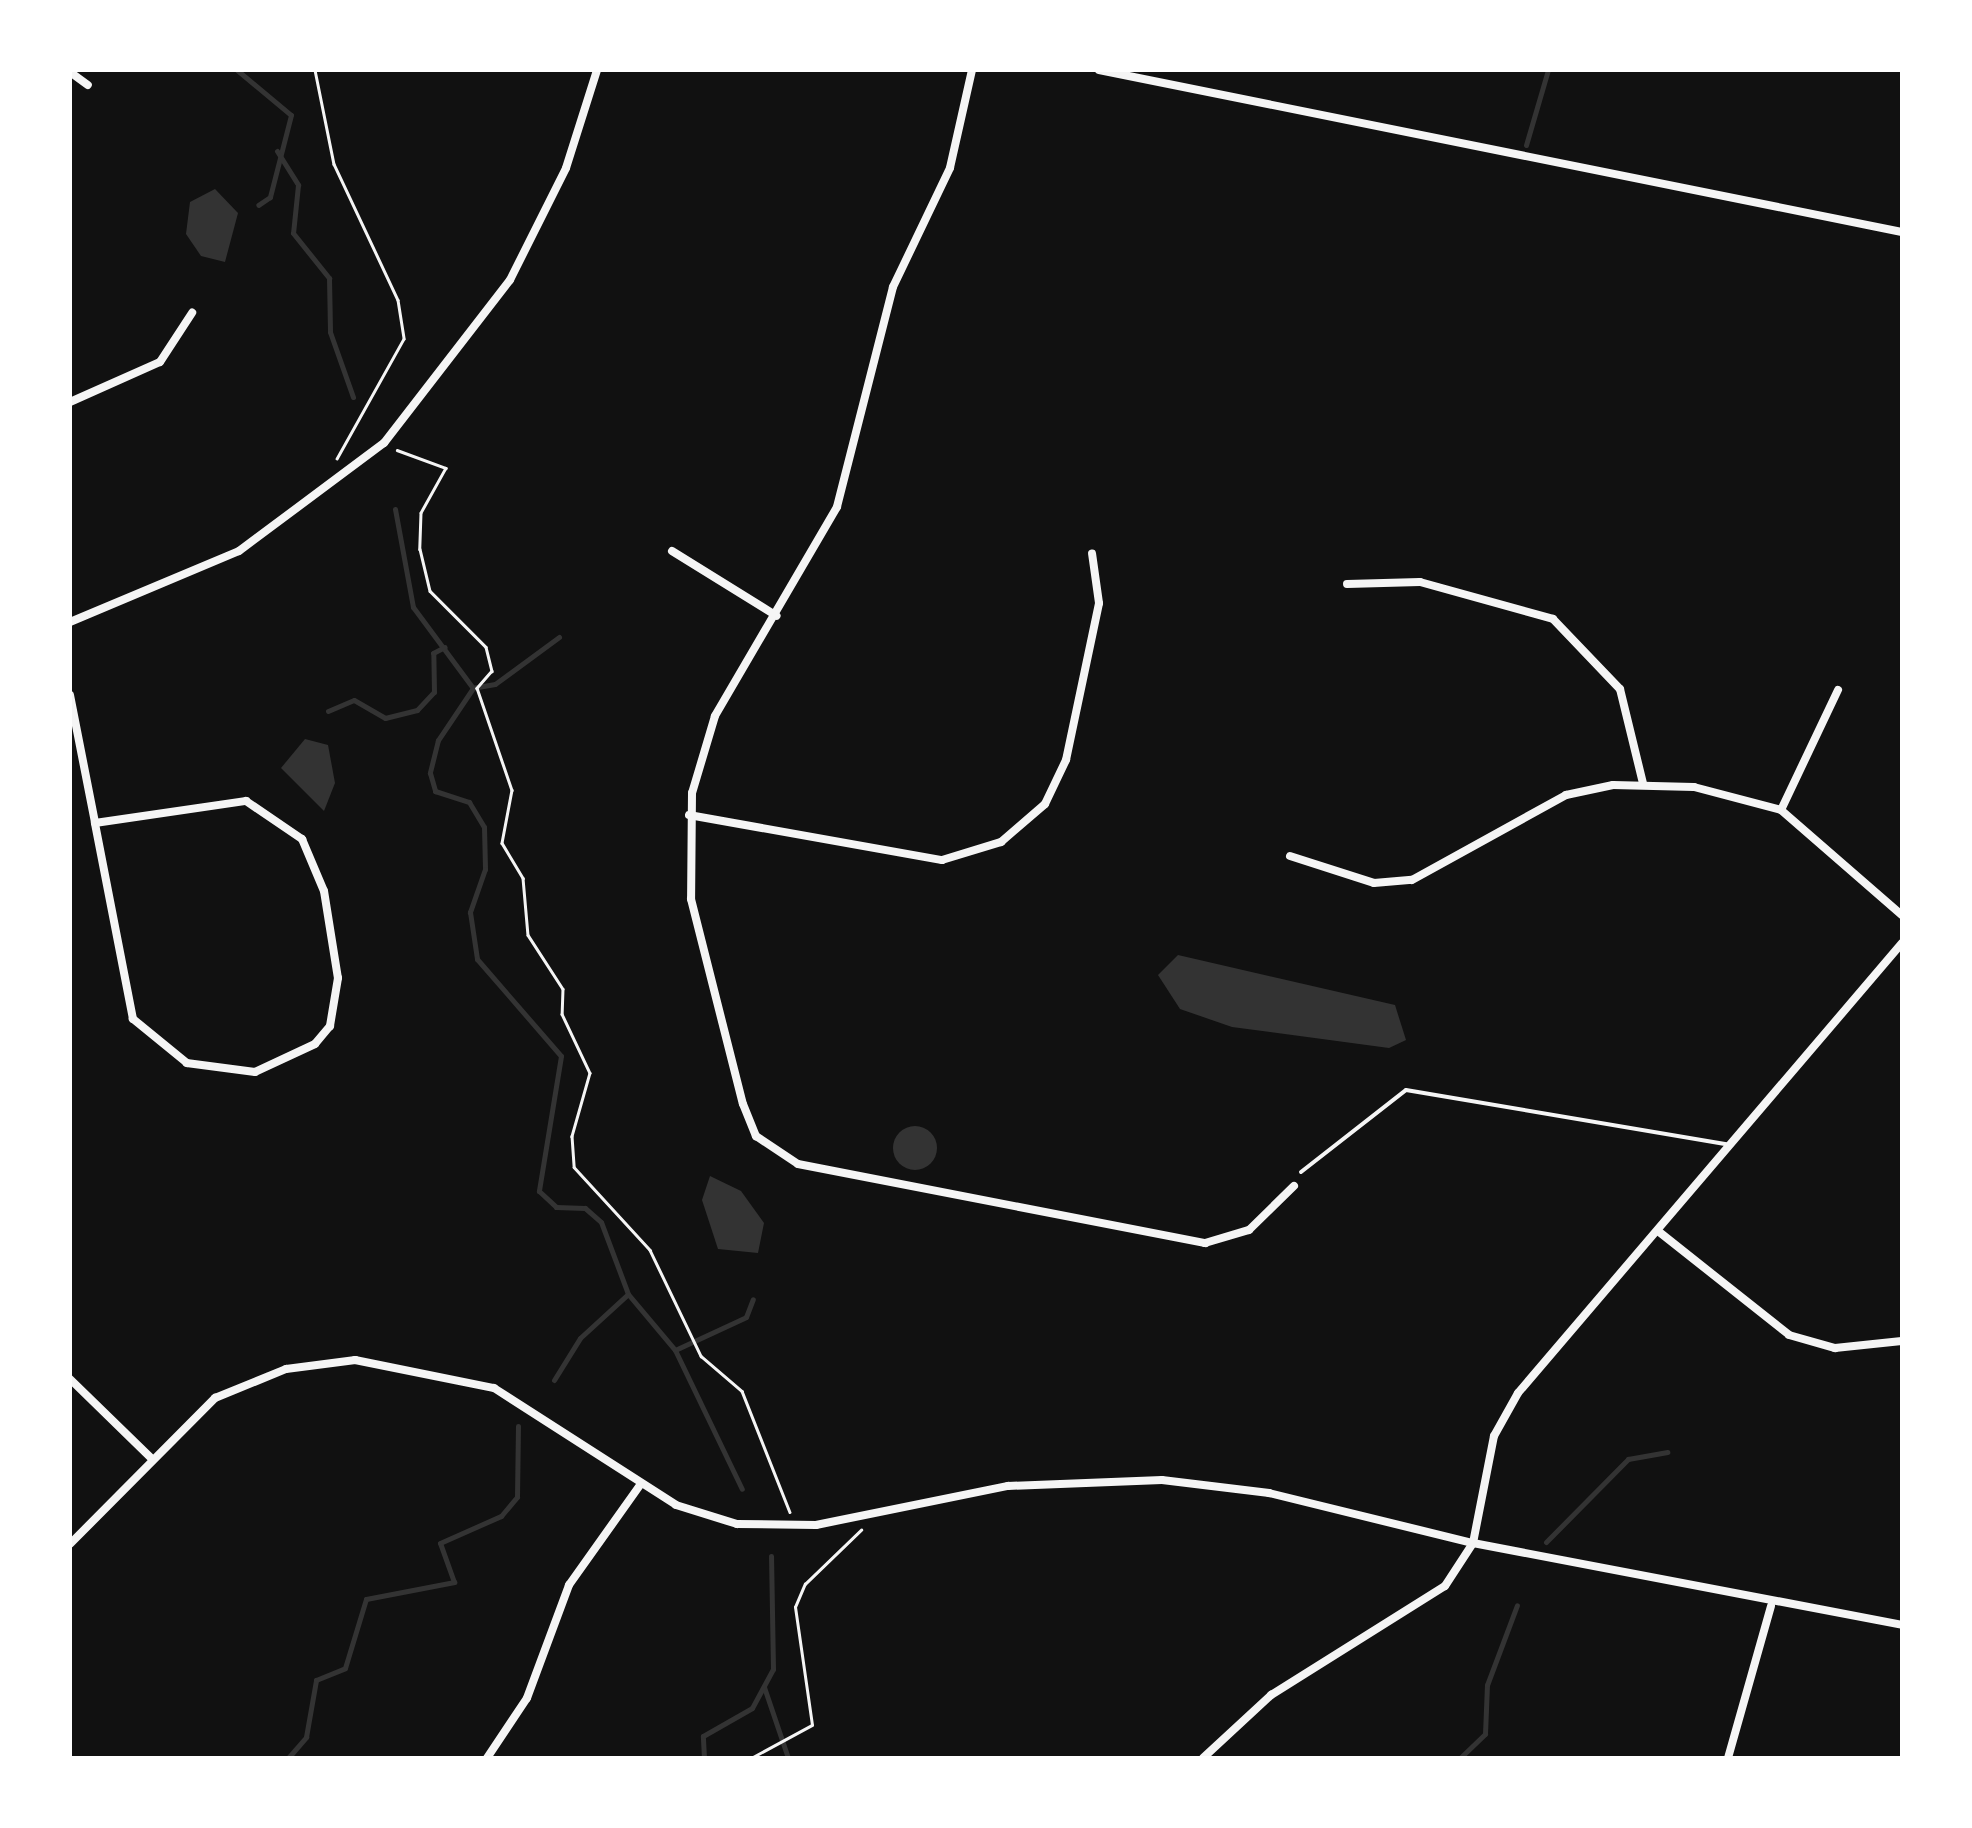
<!DOCTYPE html>
<html>
<head>
<meta charset="utf-8">
<style>
  body { margin:0 }
  #map { position:relative; width:1972px; height:1828px; overflow:hidden; background:#111; font-family:"Crimson Pro",serif }
  div>[style] { position:absolute }
  .water>* { inset:0; background:#333 }
  .round { border-radius:50% }
  .stream>* { height:5px; margin:-2.5px; padding:0 2.5px; transform-origin:2.5px; border-radius:2.5px; background:#333 }
  .path>* { height:2.5px; margin:-1.25px; padding:0 1.25px; transform-origin:1.25px; border-radius:1.25px; background:#f5f5f5 }
  .service>* { height:4px; margin:-2px; padding:0 2px; transform-origin:2px; border-radius:2px; background:#f5f5f5 }
  .minor>* { height:8px; margin:-4px; padding:0 4px; transform-origin:4px; border-radius:4px; background:#f5f5f5 }
  span { translate:-50% -50%; white-space:nowrap; text-align:center; line-height:1.15; -webkit-text-stroke:10px #fff; paint-order:stroke }
  .frame { position:absolute; inset:0; border:72px solid #fff; pointer-events:none }
</style>
</head>
<body>
<div id="map">
  <div class="water">
    <i style="clip-path:polygon(215px 189px,238px 213px,225px 262px,201px 256px,186px 234px,190px 202px)"></i>
    <i style="clip-path:polygon(305px 739px,328px 745px,335px 783px,324px 811px,281px 768px)"></i>
    <i style="clip-path:polygon(1178px 955px,1395px 1005px,1406px 1040px,1389px 1048px,1232px 1027px,1180px 1009px,1158px 975px)"></i>
    <i class="round" style="left:893px;top:1126px;width:44px;height:44px"></i>
    <i style="clip-path:polygon(710px 1176px,741px 1191px,764px 1223px,758px 1253px,718px 1249px,702px 1200px)"></i>
  </div>
  <div class="stream">
    <i style="left:237px;top:70px;width:70px;rotate:39.8deg"></i>
    <i style="left:291px;top:115px;width:85px;rotate:104.4deg"></i>
    <i style="left:270px;top:197px;width:14px;rotate:146deg"></i>
    <i style="left:1526px;top:145px;width:78px;rotate:-73.7deg"></i>
    <i style="left:277px;top:151px;width:40px;rotate:58deg"></i>
    <i style="left:298px;top:185px;width:48px;rotate:95.9deg"></i>
    <i style="left:293px;top:233px;width:58px;rotate:51.3deg"></i>
    <i style="left:329px;top:278px;width:54px;rotate:88.9deg"></i>
    <i style="left:330px;top:332px;width:69px;rotate:70.5deg"></i>
    <i style="left:395px;top:509px;width:100px;rotate:79.6deg"></i>
    <i style="left:413px;top:607px;width:101px;rotate:53.5deg"></i>
    <i style="left:559px;top:637px;width:79px;rotate:143.7deg"></i>
    <i style="left:495px;top:684px;width:22px;rotate:170deg"></i>
    <i style="left:473px;top:688px;width:63px;rotate:123.9deg"></i>
    <i style="left:438px;top:740px;width:34px;rotate:104deg"></i>
    <i style="left:430px;top:773px;width:19px;rotate:74deg"></i>
    <i style="left:435px;top:791px;width:36px;rotate:18deg"></i>
    <i style="left:469px;top:802px;width:29px;rotate:59deg"></i>
    <i style="left:484px;top:827px;width:42px;rotate:88.6deg"></i>
    <i style="left:485px;top:869px;width:46px;rotate:109.2deg"></i>
    <i style="left:470px;top:912px;width:48px;rotate:81.5deg"></i>
    <i style="left:477px;top:959px;width:128px;rotate:49.1deg"></i>
    <i style="left:561px;top:1056px;width:137px;rotate:99.3deg"></i>
    <i style="left:539px;top:1191px;width:23px;rotate:43deg"></i>
    <i style="left:556px;top:1207px;width:29px;rotate:2deg"></i>
    <i style="left:585px;top:1208px;width:21px;rotate:41deg"></i>
    <i style="left:601px;top:1222px;width:77px;rotate:69.4deg"></i>
    <i style="left:628px;top:1294px;width:73px;rotate:50deg"></i>
    <i style="left:675px;top:1350px;width:154px;rotate:64.3deg"></i>
    <i style="left:328px;top:711px;width:28px;rotate:-23deg"></i>
    <i style="left:354px;top:700px;width:36px;rotate:30deg"></i>
    <i style="left:385px;top:718px;width:33px;rotate:-14deg"></i>
    <i style="left:417px;top:710px;width:25px;rotate:-47deg"></i>
    <i style="left:434px;top:692px;width:39px;rotate:-91deg"></i>
    <i style="left:433px;top:653px;width:13px;rotate:-27deg"></i>
    <i style="left:675px;top:1350px;width:78px;rotate:-24.9deg"></i>
    <i style="left:746px;top:1317px;width:19px;rotate:-69deg"></i>
    <i style="left:554px;top:1380px;width:49px;rotate:-58.2deg"></i>
    <i style="left:580px;top:1338px;width:65px;rotate:-42.5deg"></i>
    <i style="left:1546px;top:1542px;width:117px;rotate:-45.3deg"></i>
    <i style="left:1628px;top:1459px;width:40px;rotate:-10deg"></i>
    <i style="left:764px;top:1687px;width:75px;rotate:71.3deg"></i>
    <i style="left:288px;top:1758px;width:28px;rotate:-49deg"></i>
    <i style="left:306px;top:1737px;width:58px;rotate:-80deg"></i>
    <i style="left:316px;top:1680px;width:31px;rotate:-22deg"></i>
    <i style="left:345px;top:1668px;width:72px;rotate:-73.1deg"></i>
    <i style="left:366px;top:1599px;width:90px;rotate:-10.9deg"></i>
    <i style="left:454px;top:1582px;width:41px;rotate:-109.7deg"></i>
    <i style="left:440px;top:1543px;width:67px;rotate:-23.9deg"></i>
    <i style="left:501px;top:1516px;width:25px;rotate:-50deg"></i>
    <i style="left:517px;top:1497px;width:71px;rotate:-89.2deg"></i>
    <i style="left:704px;top:1758px;width:22px;rotate:-93deg"></i>
    <i style="left:703px;top:1736px;width:56px;rotate:-29.7deg"></i>
    <i style="left:752px;top:1708px;width:44px;rotate:-61.7deg"></i>
    <i style="left:773px;top:1669px;width:113px;rotate:-91deg"></i>
    <i style="left:1460px;top:1758px;width:35px;rotate:-44deg"></i>
    <i style="left:1485px;top:1734px;width:49px;rotate:-87.7deg"></i>
    <i style="left:1487px;top:1685px;width:85px;rotate:-69.4deg"></i>
  </div>
  <div class="path">
    <i style="left:315px;top:70px;width:96px;rotate:78.6deg"></i>
    <i style="left:334px;top:164px;width:150px;rotate:64.8deg"></i>
    <i style="left:398px;top:300px;width:39px;rotate:81deg"></i>
    <i style="left:404px;top:339px;width:137px;rotate:119.2deg"></i>
    <i style="left:397px;top:450px;width:52px;rotate:20.2deg"></i>
    <i style="left:446px;top:468px;width:51px;rotate:119.1deg"></i>
    <i style="left:421px;top:513px;width:36px;rotate:92deg"></i>
    <i style="left:420px;top:549px;width:43px;rotate:76.6deg"></i>
    <i style="left:430px;top:591px;width:79px;rotate:45deg"></i>
    <i style="left:486px;top:647px;width:25px;rotate:76deg"></i>
    <i style="left:492px;top:671px;width:23px;rotate:131deg"></i>
    <i style="left:477px;top:688px;width:108px;rotate:71.1deg"></i>
    <i style="left:512px;top:790px;width:54px;rotate:100.7deg"></i>
    <i style="left:502px;top:843px;width:41px;rotate:59deg"></i>
    <i style="left:523px;top:878px;width:57px;rotate:85deg"></i>
    <i style="left:528px;top:935px;width:64px;rotate:57.1deg"></i>
    <i style="left:563px;top:989px;width:25px;rotate:92deg"></i>
    <i style="left:562px;top:1014px;width:65px;rotate:64.6deg"></i>
    <i style="left:590px;top:1073px;width:66px;rotate:105.9deg"></i>
    <i style="left:572px;top:1136px;width:31px;rotate:86deg"></i>
    <i style="left:574px;top:1167px;width:113px;rotate:47.5deg"></i>
    <i style="left:650px;top:1250px;width:118px;rotate:64.3deg"></i>
    <i style="left:701px;top:1356px;width:54px;rotate:40.5deg"></i>
    <i style="left:742px;top:1391px;width:130px;rotate:68.4deg"></i>
    <i style="left:751px;top:1758px;width:69px;rotate:-28.4deg"></i>
    <i style="left:812px;top:1725px;width:119px;rotate:-98.2deg"></i>
    <i style="left:795px;top:1607px;width:25px;rotate:-67deg"></i>
    <i style="left:805px;top:1584px;width:78px;rotate:-44deg"></i>
  </div>
  <div class="service">
    <i style="left:1301px;top:1172px;width:133px;rotate:-38deg"></i>
    <i style="left:1406px;top:1090px;width:325px;rotate:9.6deg"></i>
  </div>
  <div class="minor">
    <i style="left:972px;top:70px;width:100px;rotate:102.7deg"></i>
    <i style="left:950px;top:168px;width:132px;rotate:115.6deg"></i>
    <i style="left:893px;top:287px;width:227px;rotate:104.3deg"></i>
    <i style="left:837px;top:507px;width:242px;rotate:120.3deg"></i>
    <i style="left:715px;top:716px;width:80px;rotate:106.6deg"></i>
    <i style="left:692px;top:793px;width:106px;rotate:90.5deg"></i>
    <i style="left:691px;top:899px;width:211px;rotate:75.8deg"></i>
    <i style="left:743px;top:1104px;width:35px;rotate:68deg"></i>
    <i style="left:756px;top:1136px;width:50px;rotate:33.7deg"></i>
    <i style="left:798px;top:1164px;width:415px;rotate:11deg"></i>
    <i style="left:1205px;top:1243px;width:46px;rotate:-16.5deg"></i>
    <i style="left:1249px;top:1230px;width:63px;rotate:-44.4deg"></i>
    <i style="left:1099px;top:70px;width:819px;rotate:11.41deg"></i>
    <i style="left:70px;top:72px;width:22px;rotate:36deg"></i>
    <i style="left:70px;top:402px;width:98px;rotate:-24deg"></i>
    <i style="left:160px;top:362px;width:59px;rotate:-56.9deg"></i>
    <i style="left:672px;top:551px;width:123px;rotate:31.8deg"></i>
    <i style="left:1347px;top:584px;width:73px;rotate:-1.6deg"></i>
    <i style="left:1420px;top:582px;width:138px;rotate:15.5deg"></i>
    <i style="left:1553px;top:619px;width:97px;rotate:46.3deg"></i>
    <i style="left:1620px;top:689px;width:97px;rotate:76.3deg"></i>
    <i style="left:70px;top:622px;width:183px;rotate:-22.8deg"></i>
    <i style="left:239px;top:551px;width:181px;rotate:-36.7deg"></i>
    <i style="left:384px;top:443px;width:206px;rotate:-52.3deg"></i>
    <i style="left:510px;top:280px;width:125px;rotate:-63.4deg"></i>
    <i style="left:566px;top:168px;width:103px;rotate:-72.4deg"></i>
    <i style="left:70px;top:695px;width:130px;rotate:78.9deg"></i>
    <i style="left:246px;top:801px;width:68px;rotate:34.2deg"></i>
    <i style="left:302px;top:839px;width:56px;rotate:67.1deg"></i>
    <i style="left:324px;top:891px;width:88px;rotate:80.9deg"></i>
    <i style="left:338px;top:978px;width:49px;rotate:99.5deg"></i>
    <i style="left:330px;top:1026px;width:23px;rotate:130deg"></i>
    <i style="left:315px;top:1044px;width:66px;rotate:155deg"></i>
    <i style="left:255px;top:1072px;width:69px;rotate:-172.5deg"></i>
    <i style="left:187px;top:1063px;width:70px;rotate:-140.8deg"></i>
    <i style="left:133px;top:1019px;width:200px;rotate:-101deg"></i>
    <i style="left:95px;top:823px;width:153px;rotate:-8.3deg"></i>
    <i style="left:1781px;top:810px;width:133px;rotate:-64.6deg"></i>
    <i style="left:689px;top:815px;width:257px;rotate:10.1deg"></i>
    <i style="left:942px;top:860px;width:62px;rotate:-17deg"></i>
    <i style="left:1001px;top:842px;width:58px;rotate:-40.8deg"></i>
    <i style="left:1045px;top:804px;width:49px;rotate:-64.5deg"></i>
    <i style="left:1066px;top:760px;width:160px;rotate:-78.1deg"></i>
    <i style="left:1099px;top:603px;width:50px;rotate:-98deg"></i>
    <i style="left:1290px;top:856px;width:88px;rotate:17.8deg"></i>
    <i style="left:1374px;top:883px;width:38px;rotate:-5deg"></i>
    <i style="left:1412px;top:880px;width:176px;rotate:-28.9deg"></i>
    <i style="left:1566px;top:795px;width:48px;rotate:-12deg"></i>
    <i style="left:1613px;top:785px;width:81px;rotate:1.4deg"></i>
    <i style="left:1694px;top:787px;width:90px;rotate:14.8deg"></i>
    <i style="left:1781px;top:810px;width:160px;rotate:41deg"></i>
    <i style="left:1658px;top:1231px;width:167px;rotate:38.4deg"></i>
    <i style="left:1789px;top:1335px;width:48px;rotate:15.8deg"></i>
    <i style="left:1835px;top:1348px;width:67px;rotate:-6deg"></i>
    <i style="left:70px;top:1379px;width:112px;rotate:44.3deg"></i>
    <i style="left:70px;top:1544px;width:206px;rotate:-45.2deg"></i>
    <i style="left:215px;top:1398px;width:77px;rotate:-22.2deg"></i>
    <i style="left:286px;top:1369px;width:70px;rotate:-7.4deg"></i>
    <i style="left:355px;top:1360px;width:142px;rotate:11.4deg"></i>
    <i style="left:494px;top:1388px;width:216px;rotate:32.7deg"></i>
    <i style="left:676px;top:1505px;width:64px;rotate:17.3deg"></i>
    <i style="left:737px;top:1524px;width:79px;rotate:0.7deg"></i>
    <i style="left:816px;top:1525px;width:196px;rotate:-11.5deg"></i>
    <i style="left:1008px;top:1486px;width:154px;rotate:-2.2deg"></i>
    <i style="left:1162px;top:1480px;width:108px;rotate:6.9deg"></i>
    <i style="left:1269px;top:1493px;width:210px;rotate:13.8deg"></i>
    <i style="left:1473px;top:1543px;width:437px;rotate:10.8deg"></i>
    <i style="left:487px;top:1758px;width:72px;rotate:-56.3deg"></i>
    <i style="left:527px;top:1698px;width:121px;rotate:-69.6deg"></i>
    <i style="left:569px;top:1585px;width:123px;rotate:-54.6deg"></i>
    <i style="left:1203px;top:1758px;width:93px;rotate:-42.8deg"></i>
    <i style="left:1271px;top:1695px;width:205px;rotate:-32.1deg"></i>
    <i style="left:1445px;top:1586px;width:51px;rotate:-56.9deg"></i>
    <i style="left:1473px;top:1543px;width:109px;rotate:-78.9deg"></i>
    <i style="left:1494px;top:1436px;width:49px;rotate:-60.8deg"></i>
    <i style="left:1518px;top:1393px;width:592px;rotate:-49.52deg"></i>
    <i style="left:1728px;top:1758px;width:158px;rotate:-74.2deg"></i>
  </div>
  <div class="frame"></div>
</div>
</body>
</html>
